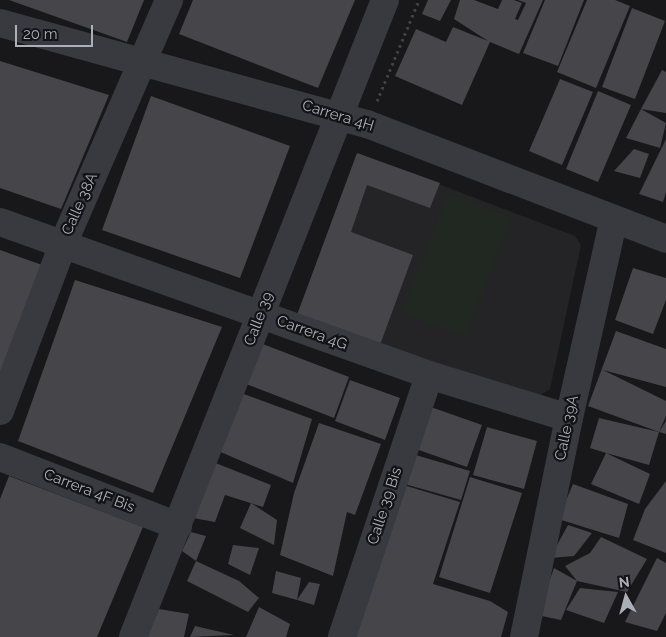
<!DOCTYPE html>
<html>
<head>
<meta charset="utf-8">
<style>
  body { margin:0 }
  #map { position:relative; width:666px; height:637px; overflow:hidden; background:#18181a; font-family:Raleway,sans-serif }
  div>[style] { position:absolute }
  .built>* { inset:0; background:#242427 }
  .green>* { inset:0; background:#202821 }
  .building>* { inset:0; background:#45454a }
  .path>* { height:3px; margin-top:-1.5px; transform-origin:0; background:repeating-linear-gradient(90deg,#404146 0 2.5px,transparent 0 6.5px) }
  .minor>* { height:28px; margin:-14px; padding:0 14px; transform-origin:14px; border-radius:14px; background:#393a3f }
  span { translate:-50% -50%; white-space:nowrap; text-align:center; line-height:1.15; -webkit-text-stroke:4.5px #131315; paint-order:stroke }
  .street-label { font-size:15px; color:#abafb9 }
  .north { position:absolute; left:601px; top:572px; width:50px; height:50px; -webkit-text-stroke:4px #131315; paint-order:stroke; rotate:353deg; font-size:14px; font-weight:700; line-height:20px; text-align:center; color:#abafb9 }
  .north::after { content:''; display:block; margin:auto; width:18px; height:22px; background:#abafb9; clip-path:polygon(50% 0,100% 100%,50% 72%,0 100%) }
  .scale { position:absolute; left:15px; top:25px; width:78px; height:22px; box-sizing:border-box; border:2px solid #abafb9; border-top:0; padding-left:6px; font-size:15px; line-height:18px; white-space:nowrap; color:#abafb9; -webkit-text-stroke:4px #131315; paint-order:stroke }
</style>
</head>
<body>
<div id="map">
  <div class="built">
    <i style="clip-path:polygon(357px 153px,575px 236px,581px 245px,550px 389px,536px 398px,297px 315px)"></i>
  </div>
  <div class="green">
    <i style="clip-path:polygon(448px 193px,512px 217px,465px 337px,402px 313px)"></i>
  </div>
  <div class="building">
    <i style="clip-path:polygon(9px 0,144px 0,127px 42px)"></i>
    <i style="clip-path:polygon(193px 0,355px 0,318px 88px,179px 34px)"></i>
    <i style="clip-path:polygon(428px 0,451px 0,440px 21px,422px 14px)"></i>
    <i style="clip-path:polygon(460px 0,474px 0,498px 9px,502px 0,514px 0,522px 3px,515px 19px,518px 20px,526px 3px,518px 0,543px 0,519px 54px,490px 42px,462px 105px,395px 76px,416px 29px,446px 42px,453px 27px,488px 41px,454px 19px)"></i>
    <i style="clip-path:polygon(545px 0,584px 0,558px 66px,523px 53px)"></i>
    <i style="clip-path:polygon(587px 0,615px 0,630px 6px,596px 88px,557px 72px)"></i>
    <i style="clip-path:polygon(632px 8px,665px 21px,635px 99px,602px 87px)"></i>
    <i style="clip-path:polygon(0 61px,109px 95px,61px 209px,0 188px)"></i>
    <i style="clip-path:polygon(662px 70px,666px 72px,666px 113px,641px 109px)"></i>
    <i style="clip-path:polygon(560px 79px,593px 92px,562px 165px,529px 151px)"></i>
    <i style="clip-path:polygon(598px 91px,631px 105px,598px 182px,566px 169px)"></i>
    <i style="clip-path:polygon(151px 96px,290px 146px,240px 278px,102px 230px)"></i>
    <i style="clip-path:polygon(641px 109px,666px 123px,660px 148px,626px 138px)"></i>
    <i style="clip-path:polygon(666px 139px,666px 192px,663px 202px,639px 194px)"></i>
    <i style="clip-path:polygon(634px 149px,649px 154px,640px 178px,614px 171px)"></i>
    <i style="clip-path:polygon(357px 153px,440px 183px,430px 208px,367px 185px,351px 232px,413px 255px,380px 345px,297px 315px)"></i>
    <i style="clip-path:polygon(0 250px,45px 266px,0 388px)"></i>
    <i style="clip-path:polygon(633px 268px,666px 278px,666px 300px,653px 334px,615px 320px)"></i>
    <i style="clip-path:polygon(75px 280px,222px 327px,153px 493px,18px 441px)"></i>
    <i style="clip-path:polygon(616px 331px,666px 349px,666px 387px,603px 370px,666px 401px,666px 416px,659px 432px,588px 406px)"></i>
    <i style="clip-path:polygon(260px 343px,349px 377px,334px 418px,246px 384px)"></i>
    <i style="clip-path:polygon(350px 380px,400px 398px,385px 440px,335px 421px)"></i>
    <i style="clip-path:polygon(238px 392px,312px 419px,293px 483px,216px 450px)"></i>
    <i style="clip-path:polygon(428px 406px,482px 425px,467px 467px,413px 448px)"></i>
    <i style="clip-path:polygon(599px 418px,659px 432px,649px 465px,606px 453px,650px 474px,639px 504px,591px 484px,606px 453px,590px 448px)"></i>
    <i style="clip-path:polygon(666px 421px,666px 434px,659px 432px)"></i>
    <i style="clip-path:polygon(319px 423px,381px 444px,355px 515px,347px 512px,333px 576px,280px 555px,294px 493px)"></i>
    <i style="clip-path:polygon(487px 427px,537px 441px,524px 489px,473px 475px)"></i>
    <i style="clip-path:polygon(409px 453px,470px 471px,461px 500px,401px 483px)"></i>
    <i style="clip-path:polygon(213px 462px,271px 485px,263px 507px,225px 495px,215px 522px,182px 516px)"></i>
    <i style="clip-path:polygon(9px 476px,143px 527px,97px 637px,0 637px,0 499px)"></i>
    <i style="clip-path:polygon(470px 477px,522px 493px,490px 593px,439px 577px)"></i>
    <i style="clip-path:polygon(666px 481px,666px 553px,633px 540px,645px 509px)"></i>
    <i style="clip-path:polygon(400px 484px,460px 502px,433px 584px,490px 601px,508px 612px,501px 637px,355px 637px)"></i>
    <i style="clip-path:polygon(573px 484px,628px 504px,619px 538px,558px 519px)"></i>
    <i style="clip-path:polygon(251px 503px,277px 520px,274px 545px,240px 528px)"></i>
    <i style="clip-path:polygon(568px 525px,592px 533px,574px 556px,550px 558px)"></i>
    <i style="clip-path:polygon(191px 532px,206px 536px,196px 561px,182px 551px)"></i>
    <i style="clip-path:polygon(601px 537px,647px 559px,627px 592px,577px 581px,561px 620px,537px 615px,554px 568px,577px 581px,565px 566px,590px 553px)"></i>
    <i style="clip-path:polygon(233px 545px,259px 548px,250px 575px,228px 564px)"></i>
    <i style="clip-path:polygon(657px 558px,666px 563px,666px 613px,657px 631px,625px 622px)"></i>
    <i style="clip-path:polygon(196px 561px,239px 581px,259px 598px,248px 612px,187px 581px)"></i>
    <i style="clip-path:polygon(276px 571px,301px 578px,297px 600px,272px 593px)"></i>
    <i style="clip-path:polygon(309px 582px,320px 584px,314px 605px,297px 600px)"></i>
    <i style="clip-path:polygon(580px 588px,618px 592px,604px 623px,566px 610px)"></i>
    <i style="clip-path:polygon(259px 607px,290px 624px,286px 637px,246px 637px)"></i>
    <i style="clip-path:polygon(159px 609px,189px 614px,184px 637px,147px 637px)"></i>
    <i style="clip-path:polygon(195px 626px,234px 635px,190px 637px)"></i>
  </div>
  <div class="path">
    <i style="left:377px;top:101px;width:109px;rotate:-67.4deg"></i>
  </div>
  <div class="minor">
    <i style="left:0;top:23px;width:381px;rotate:15.4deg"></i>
    <i style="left:367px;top:124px;width:320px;rotate:21deg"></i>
    <i style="left:0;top:222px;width:455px;rotate:19.6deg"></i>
    <i style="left:429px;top:375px;width:146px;rotate:17.1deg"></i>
    <i style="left:0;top:411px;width:178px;rotate:-69.3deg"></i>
    <i style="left:63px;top:244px;width:266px;rotate:-66.5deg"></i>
    <i style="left:0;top:457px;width:191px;rotate:21.2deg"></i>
    <i style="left:133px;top:637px;width:685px;rotate:-68.42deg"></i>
    <i style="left:342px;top:637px;width:276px;rotate:-71.6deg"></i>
    <i style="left:524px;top:637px;width:224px;rotate:-78.4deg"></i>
    <i style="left:569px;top:418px;width:204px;rotate:-77.3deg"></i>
  </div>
  <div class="street-label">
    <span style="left:338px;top:116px;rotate:17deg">Carrera 4H</span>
    <span style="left:80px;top:204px;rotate:-66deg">Calle 38A</span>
    <span style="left:259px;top:319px;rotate:-69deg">Calle 39</span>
    <span style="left:312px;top:333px;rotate:20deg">Carrera 4G</span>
    <span style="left:567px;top:428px;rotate:-78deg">Calle 39A</span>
    <span style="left:89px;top:491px;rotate:21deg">Carrera 4F Bis</span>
    <span style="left:385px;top:506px;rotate:-72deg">Calle 39 Bis</span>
  </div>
  <div class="north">N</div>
  <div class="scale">20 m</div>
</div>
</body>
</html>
